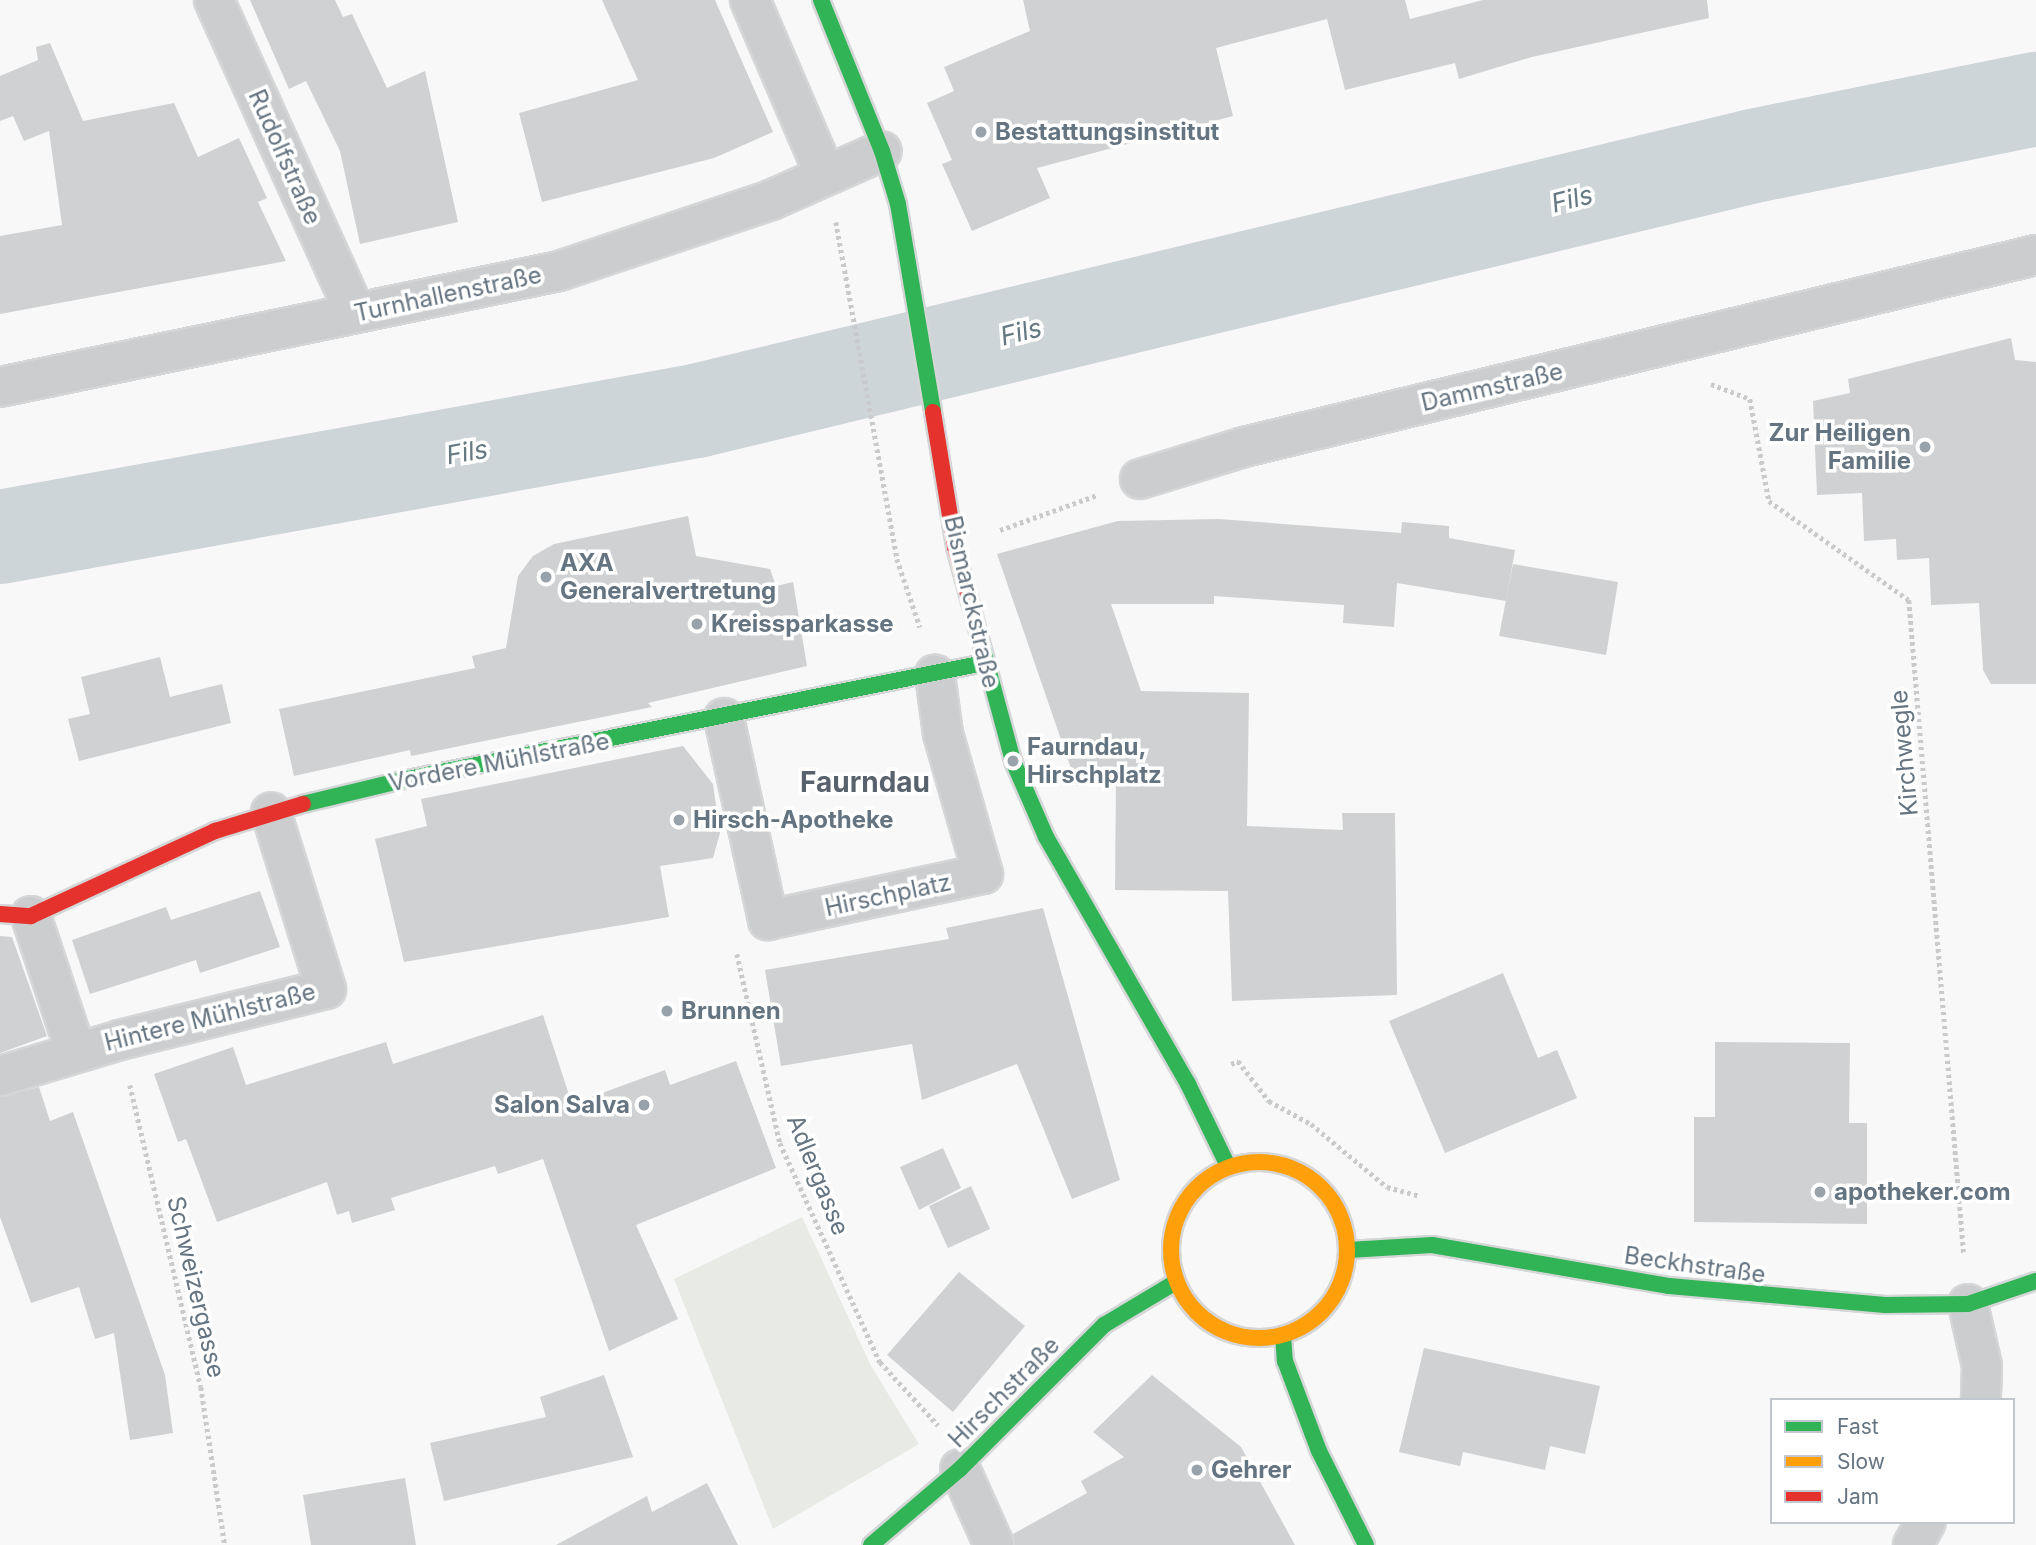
<!DOCTYPE html>
<html>
<head>
<meta charset="utf-8">
<style>
  body { margin:0 }
  #map { position:relative; width:2036px; height:1545px; overflow:hidden; background:#f8f8f8; font-family:Inter,sans-serif }
  div>[style] { position:absolute }
  .green>* { inset:0; background:#e7eae5 }
  .river>* { height:94px; margin:-47px; padding:0 47px; transform-origin:47px; border-radius:47px; background:#ced5d8 }
  .building>* { inset:0; background:#cfd1d2 }
  .path>* { height:4.5px; margin-top:-2.25px; transform-origin:0; background:repeating-linear-gradient(90deg,#c9cacb 0 3.5px,transparent 0 7px) }
  .roads { filter:drop-shadow(2px 0 #d5d6d7) drop-shadow(-2px 0 #d5d6d7) drop-shadow(0 2px #d5d6d7) drop-shadow(0 -2px #d5d6d7) }
  .street>* { height:38px; margin:-19px; padding:0 19px; transform-origin:19px; border-radius:19px; background:#cbcdce }
  .fast>* { height:16px; margin:-8px; padding:0 8px; transform-origin:8px; border-radius:8px; background:#30b455 }
  .slow>* { height:16px; margin:-8px; padding:0 8px; transform-origin:8px; border-radius:8px; background:#ff9f0a }
  .slow>.ring { margin:-8px; padding:0; box-sizing:content-box; background:none; border:16px solid #ff9f0a; border-radius:50% }
  .jam>* { height:16px; margin:-8px; padding:0 8px; transform-origin:8px; border-radius:8px; background:#e5322d }
  .dots>* { width:19px; height:19px; translate:-50% -50%; box-sizing:border-box; border:4px solid #fff; border-radius:50% }
  span { translate:-50% -50%; white-space:nowrap; text-align:center; line-height:1.15; -webkit-text-stroke:7px #fff; paint-order:stroke }
  .poi-label { font-size:24px; color:#657481; font-weight:700 }
  .left { translate:0 -50%; text-align:left }
  .right { translate:-100% -50%; text-align:right }
  .street-label { font-size:24px; color:#657481 }
  .water-label { font-size:26px; color:#657982; font-style:italic }
  .quarter-label { font-size:28px; color:#57626d; font-weight:700 }
  .legend { position:absolute; left:1770px; top:1398px; width:245px; height:126px; box-sizing:border-box; background:#fff; border:2px solid #c1c7cd; margin:0; padding:9px 12px; list-style:none; font-size:21px; color:#657481 }
  .legend li { display:flex; align-items:center; gap:14px; height:35px }
  .legend b { width:35px; border:2px solid #c1c7cd }
</style>
</head>
<body>
<div id="map">
  <div class="green">
    <i style="clip-path:polygon(802px 1217px,871px 1366px,919px 1444px,773px 1529px,674px 1279px)"></i>
  </div>
  <div class="river">
    <i style="left:0;top:537px;width:707px;rotate:-10.26deg"></i>
    <i style="left:696px;top:411px;width:1087px;rotate:-13.56deg"></i>
    <i style="left:1753px;top:156px;width:289px;rotate:-11.4deg"></i>
  </div>
  <div class="building">
    <i style="clip-path:polygon(250px 0,335px 0,343px 17px,352px 14px,387px 88px,425px 71px,458px 222px,360px 244px,340px 151px,306px 81px,289px 89px)"></i>
    <i style="clip-path:polygon(602px 0,715px 0,773px 132px,714px 158px,542px 202px,519px 113px,638px 80px)"></i>
    <i style="clip-path:polygon(1023px 0,1405px 0,1410px 19px,1483px 0,1707px 0,1709px 18px,1532px 57px,1459px 79px,1455px 63px,1345px 90px,1327px 19px,1216px 48px,1233px 116px,1037px 168px,1050px 198px,972px 231px,942px 164px,952px 160px,927px 103px,954px 91px,944px 67px,1030px 31px)"></i>
    <i style="clip-path:polygon(50px 43px,83px 121px,174px 103px,198px 157px,239px 138px,267px 198px,258px 202px,286px 261px,0 314px,0 236px,62px 225px,49px 131px,24px 141px,13px 116px,0 121px,0 76px,38px 60px,36px 47px)"></i>
    <i style="clip-path:polygon(2011px 338px,2015px 360px,2036px 362px,2036px 684px,1991px 684px,1983px 670px,1979px 603px,1931px 605px,1929px 558px,1897px 560px,1896px 539px,1864px 541px,1862px 493px,1817px 495px,1813px 401px,1850px 393px,1848px 379px)"></i>
    <i style="clip-path:polygon(688px 516px,696px 556px,770px 569px,776px 586px,793px 582px,807px 666px,648px 703px,652px 707px,411px 756px,410px 750px,294px 776px,279px 709px,475px 668px,472px 656px,506px 648px,518px 576px,533px 556px,554px 544px)"></i>
    <i style="clip-path:polygon(1219px 519px,1401px 533px,1402px 522px,1449px 526px,1449px 538px,1515px 550px,1506px 601px,1397px 583px,1394px 627px,1343px 623px,1344px 605px,1214px 596px,1214px 604px,1111px 604px,1141px 691px,1249px 693px,1247px 826px,1343px 830px,1342px 813px,1395px 813px,1397px 995px,1232px 1001px,1228px 891px,1115px 890px,1116px 773px,1077px 786px,997px 554px,1118px 521px)"></i>
    <i style="clip-path:polygon(1513px 564px,1618px 582px,1606px 655px,1499px 636px)"></i>
    <i style="clip-path:polygon(160px 657px,170px 697px,222px 684px,231px 723px,79px 761px,68px 719px,90px 714px,81px 677px)"></i>
    <i style="clip-path:polygon(683px 746px,713px 784px,720px 833px,713px 858px,660px 866px,669px 917px,404px 962px,375px 839px,427px 826px,421px 799px)"></i>
    <i style="clip-path:polygon(260px 891px,280px 947px,200px 973px,196px 960px,90px 994px,72px 940px,166px 907px,171px 920px)"></i>
    <i style="clip-path:polygon(1043px 908px,1120px 1180px,1072px 1199px,1017px 1064px,922px 1100px,912px 1044px,781px 1066px,765px 970px,949px 939px,946px 928px)"></i>
    <i style="clip-path:polygon(0 936px,12px 937px,47px 1036px,0 1053px)"></i>
    <i style="clip-path:polygon(1503px 973px,1538px 1058px,1557px 1050px,1577px 1098px,1445px 1153px,1389px 1021px)"></i>
    <i style="clip-path:polygon(543px 1015px,572px 1104px,665px 1070px,670px 1085px,736px 1061px,776px 1168px,636px 1225px,678px 1319px,609px 1351px,543px 1159px,498px 1174px,495px 1166px,391px 1198px,395px 1210px,352px 1223px,349px 1211px,337px 1215px,327px 1182px,217px 1222px,186px 1139px,178px 1142px,154px 1074px,233px 1047px,246px 1085px,386px 1042px,393px 1064px)"></i>
    <i style="clip-path:polygon(1715px 1042px,1850px 1043px,1849px 1123px,1867px 1123px,1867px 1224px,1694px 1222px,1694px 1117px,1715px 1117px)"></i>
    <i style="clip-path:polygon(39px 1087px,50px 1121px,73px 1112px,165px 1375px,173px 1433px,130px 1440px,114px 1333px,95px 1339px,79px 1287px,31px 1303px,0 1217px,0 1097px)"></i>
    <i style="clip-path:polygon(943px 1148px,961px 1188px,919px 1210px,900px 1167px)"></i>
    <i style="clip-path:polygon(971px 1186px,990px 1229px,948px 1248px,929px 1206px)"></i>
    <i style="clip-path:polygon(959px 1272px,1025px 1326px,953px 1412px,887px 1355px)"></i>
    <i style="clip-path:polygon(1424px 1348px,1600px 1386px,1585px 1454px,1550px 1446px,1545px 1470px,1463px 1452px,1460px 1466px,1399px 1452px)"></i>
    <i style="clip-path:polygon(604px 1375px,633px 1457px,444px 1501px,430px 1443px,546px 1417px,540px 1397px)"></i>
    <i style="clip-path:polygon(1152px 1375px,1241px 1447px,1295px 1545px,1015px 1545px,1013px 1534px,1087px 1493px,1081px 1481px,1124px 1457px,1093px 1432px)"></i>
    <i style="clip-path:polygon(405px 1478px,416px 1545px,311px 1545px,303px 1495px)"></i>
    <i style="clip-path:polygon(707px 1483px,738px 1545px,556px 1545px,647px 1496px,652px 1512px)"></i>
  </div>
  <div class="path">
    <i style="left:836px;top:222px;width:342px;rotate:79.7deg"></i>
    <i style="left:897px;top:559px;width:72px;rotate:71.3deg"></i>
    <i style="left:1711px;top:384px;width:42px;rotate:21deg"></i>
    <i style="left:1750px;top:399px;width:104px;rotate:79.4deg"></i>
    <i style="left:1769px;top:501px;width:171px;rotate:35.3deg"></i>
    <i style="left:1909px;top:600px;width:657px;rotate:85.2deg"></i>
    <i style="left:1000px;top:530px;width:103px;rotate:-19.8deg"></i>
    <i style="left:737px;top:954px;width:194px;rotate:77.2deg"></i>
    <i style="left:780px;top:1143px;width:241px;rotate:65.5deg"></i>
    <i style="left:880px;top:1362px;width:86px;rotate:47.4deg"></i>
    <i style="left:1231px;top:1064px;width:8px;rotate:-23deg"></i>
    <i style="left:1238px;top:1061px;width:51px;rotate:52.2deg"></i>
    <i style="left:1269px;top:1101px;width:48px;rotate:28.7deg"></i>
    <i style="left:1311px;top:1124px;width:99px;rotate:39.7deg"></i>
    <i style="left:1387px;top:1187px;width:34px;rotate:15deg"></i>
    <i style="left:130px;top:1085px;width:310px;rotate:76.8deg"></i>
    <i style="left:201px;top:1387px;width:160px;rotate:81.4deg"></i>
  </div>
  <div class="roads">
    <div class="street">
      <i style="left:214px;top:0;width:343px;rotate:65.7deg"></i>
      <i style="left:750px;top:0;width:190px;rotate:66.8deg"></i>
      <i style="left:0;top:387px;width:571px;rotate:-11.72deg"></i>
      <i style="left:559px;top:271px;width:224px;rotate:-18.5deg"></i>
      <i style="left:771px;top:200px;width:121px;rotate:-23.8deg"></i>
      <i style="left:1140px;top:479px;width:109px;rotate:-17.1deg"></i>
      <i style="left:1244px;top:447px;width:815px;rotate:-13.63deg"></i>
      <i style="left:724px;top:718px;width:207px;rotate:77.7deg"></i>
      <i style="left:768px;top:920px;width:220px;rotate:-12.1deg"></i>
      <i style="left:983px;top:874px;width:146px;rotate:-105.9deg"></i>
      <i style="left:943px;top:734px;width:60px;rotate:-97.7deg"></i>
      <i style="left:31px;top:916px;width:143px;rotate:71.7deg"></i>
      <i style="left:0;top:1076px;width:125px;rotate:-16.7deg"></i>
      <i style="left:120px;top:1040px;width:212px;rotate:-13.9deg"></i>
      <i style="left:326px;top:989px;width:185px;rotate:-107.3deg"></i>
      <i style="left:1968px;top:1304px;width:64px;rotate:77.3deg"></i>
      <i style="left:1982px;top:1366px;width:34px;rotate:92deg"></i>
      <i style="left:960px;top:1469px;width:83px;rotate:65.9deg"></i>
      <i style="left:1913px;top:1545px;width:26px;rotate:-61deg"></i>
    </div>
    <div class="fast">
      <i style="left:821px;top:0;width:163px;rotate:68deg"></i>
      <i style="left:882px;top:151px;width:55px;rotate:73.2deg"></i>
      <i style="left:898px;top:204px;width:211px;rotate:80.4deg"></i>
      <i style="left:969px;top:598px;width:169px;rotate:74.9deg"></i>
      <i style="left:1013px;top:761px;width:83px;rotate:66.5deg"></i>
      <i style="left:1046px;top:837px;width:285px;rotate:60.1deg"></i>
      <i style="left:1188px;top:1084px;width:91px;rotate:64deg"></i>
      <i style="left:303px;top:804px;width:107px;rotate:-13.5deg"></i>
      <i style="left:407px;top:779px;width:589px;rotate:-11.37deg"></i>
      <i style="left:1348px;top:1250px;width:84px;rotate:-3.4deg"></i>
      <i style="left:1432px;top:1245px;width:241px;rotate:9.8deg"></i>
      <i style="left:1669px;top:1286px;width:217px;rotate:5deg"></i>
      <i style="left:1885px;top:1305px;width:83px;rotate:-0.7deg"></i>
      <i style="left:1968px;top:1304px;width:72px;rotate:-18.7deg"></i>
      <i style="left:1283px;top:1335px;width:26px;rotate:86deg"></i>
      <i style="left:1285px;top:1361px;width:96px;rotate:69.3deg"></i>
      <i style="left:1319px;top:1451px;width:105px;rotate:63.4deg"></i>
      <i style="left:871px;top:1545px;width:117px;rotate:-40.5deg"></i>
      <i style="left:960px;top:1469px;width:204px;rotate:-45deg"></i>
      <i style="left:1104px;top:1325px;width:84px;rotate:-30.8deg"></i>
    </div>
    <div class="slow">
      <i class="ring" style="left:1171px;top:1162px;width:160px;height:160px"></i>
    </div>
    <div class="jam">
      <i style="left:933px;top:412px;width:137px;rotate:80.7deg"></i>
      <i style="left:955px;top:547px;width:53px;rotate:74.6deg"></i>
      <i style="left:0;top:914px;width:31px;rotate:4deg"></i>
      <i style="left:31px;top:916px;width:203px;rotate:-24.8deg"></i>
      <i style="left:215px;top:831px;width:92px;rotate:-17.1deg"></i>
    </div>
  </div>
  <div class="dots">
    <i style="left:981px;top:132px;background:#98a2ab"></i>
    <i style="left:1925px;top:447px;background:#98a2ab"></i>
    <i style="left:546px;top:577px;background:#98a2ab"></i>
    <i style="left:697px;top:624px;background:#98a2ab"></i>
    <i style="left:1013px;top:761px;background:#98a2ab"></i>
    <i style="left:679px;top:820px;background:#98a2ab"></i>
    <i style="left:667px;top:1011px;background:#98a2ab"></i>
    <i style="left:644px;top:1105px;background:#98a2ab"></i>
    <i style="left:1820px;top:1192px;background:#98a2ab"></i>
    <i style="left:1197px;top:1470px;background:#98a2ab"></i>
  </div>
  <div class="poi-label">
    <span class="left" style="left:995px;top:132px">Bestattungsinstitut</span>
    <span class="right" style="left:1911px;top:447px">Zur Heiligen<br>Familie</span>
    <span class="left" style="left:560px;top:577px">AXA<br>Generalvertretung</span>
    <span class="left" style="left:711px;top:624px">Kreissparkasse</span>
    <span class="left" style="left:1027px;top:761px">Faurndau,<br>Hirschplatz</span>
    <span class="left" style="left:693px;top:820px">Hirsch-Apotheke</span>
    <span class="left" style="left:681px;top:1011px">Brunnen</span>
    <span class="right" style="left:630px;top:1105px">Salon Salva</span>
    <span class="left" style="left:1834px;top:1192px">apotheker.com</span>
    <span class="left" style="left:1211px;top:1470px">Gehrer</span>
  </div>
  <div class="street-label">
    <span style="left:285px;top:157px;rotate:66deg">Rudolfstraße</span>
    <span style="left:448px;top:294px;rotate:-12deg">Turnhallenstraße</span>
    <span style="left:1492px;top:387px;rotate:-13deg">Dammstraße</span>
    <span style="left:972px;top:602px;rotate:77deg">Bismarckstraße</span>
    <span style="left:1904px;top:753px;rotate:-95deg">Kirchwegle</span>
    <span style="left:499px;top:762px;rotate:-11deg">Vordere Mühlstraße</span>
    <span style="left:888px;top:895px;rotate:-12deg">Hirschplatz</span>
    <span style="left:210px;top:1017px;rotate:-14deg">Hintere Mühlstraße</span>
    <span style="left:818px;top:1175px;rotate:68deg">Adlergasse</span>
    <span style="left:1695px;top:1265px;rotate:8deg">Beckhstraße</span>
    <span style="left:196px;top:1287px;rotate:77deg">Schweizergasse</span>
    <span style="left:1004px;top:1392px;rotate:-45deg">Hirschstraße</span>
  </div>
  <div class="water-label">
    <span style="left:1572px;top:199px;rotate:-14deg">Fils</span>
    <span style="left:1021px;top:332px;rotate:-14deg">Fils</span>
    <span style="left:467px;top:452px;rotate:-10deg">Fils</span>
  </div>
  <div class="quarter-label">
    <span style="left:865px;top:782px">Faurndau</span>
  </div>
  <ul class="legend">
  <li><b style="height:9px;background:#30b455"></b>Fast</li>
  <li><b style="height:9px;background:#ff9f0a"></b>Slow</li>
  <li><b style="height:9px;background:#e5322d"></b>Jam</li>
  </ul>
</div>
</body>
</html>
